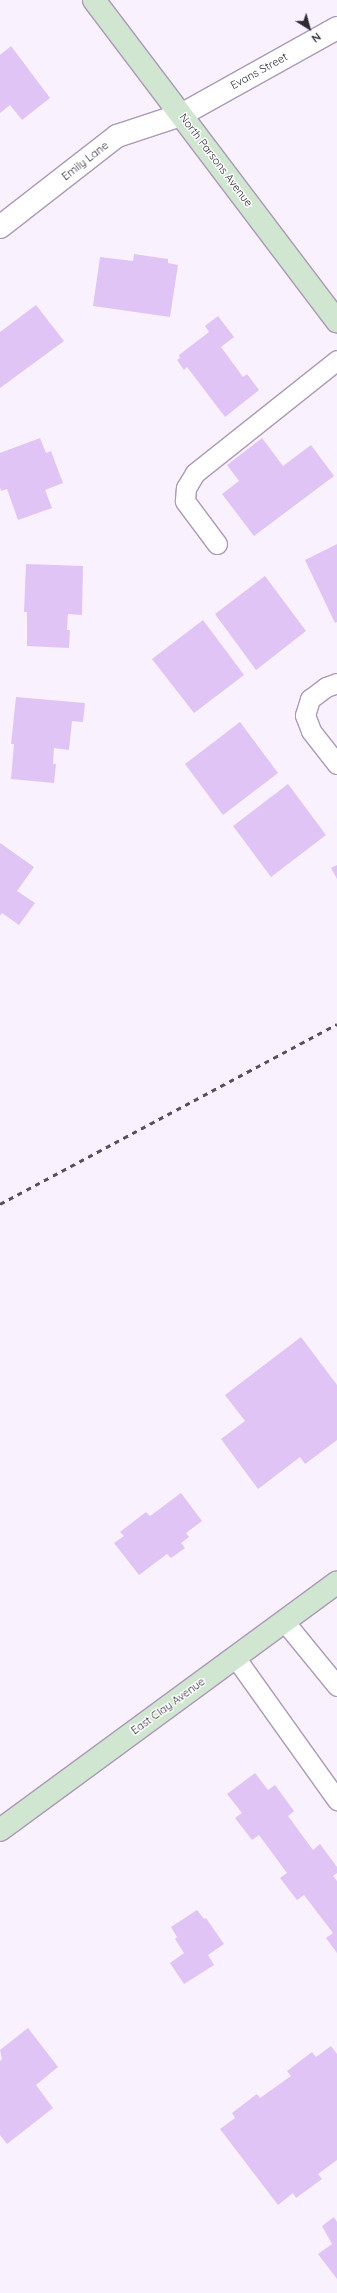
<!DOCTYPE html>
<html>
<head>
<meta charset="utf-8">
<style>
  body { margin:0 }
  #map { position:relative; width:337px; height:2293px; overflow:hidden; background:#f9f1fe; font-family:Quicksand,sans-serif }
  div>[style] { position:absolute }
  .building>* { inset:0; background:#e1c4f6 }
  .roads { filter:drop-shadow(1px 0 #ab99b8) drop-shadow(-1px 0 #ab99b8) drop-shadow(0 1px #ab99b8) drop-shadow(0 -1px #ab99b8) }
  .lane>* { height:19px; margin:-9.5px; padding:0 9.5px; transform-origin:9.5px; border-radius:9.5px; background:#fff }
  .street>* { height:22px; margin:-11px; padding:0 11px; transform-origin:11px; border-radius:11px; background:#fff }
  .secondary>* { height:22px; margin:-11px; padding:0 11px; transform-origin:11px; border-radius:11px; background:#d0e6d1 }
  .rail>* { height:3px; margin-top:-1.5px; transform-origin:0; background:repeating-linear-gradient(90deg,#57505d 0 5px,transparent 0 10px) }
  span { translate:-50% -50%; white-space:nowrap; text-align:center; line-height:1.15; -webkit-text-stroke:3px #fff; paint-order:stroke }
  .street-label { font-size:11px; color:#2f2835 }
  .north { position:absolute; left:289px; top:8px; width:40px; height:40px; -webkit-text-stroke:3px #fff; paint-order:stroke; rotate:143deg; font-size:11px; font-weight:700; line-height:16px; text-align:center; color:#2f2835 }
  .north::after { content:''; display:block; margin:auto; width:14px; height:18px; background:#2f2835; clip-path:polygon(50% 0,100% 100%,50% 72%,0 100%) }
</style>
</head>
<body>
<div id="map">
  <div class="building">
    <i style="clip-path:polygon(11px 46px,50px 98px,22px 120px,10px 105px,0 113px,0 55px)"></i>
    <i style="clip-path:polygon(134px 254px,168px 259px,168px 263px,178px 265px,170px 317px,93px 306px,100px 257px,133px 261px)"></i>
    <i style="clip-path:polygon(36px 305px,64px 341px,0 388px,0 332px)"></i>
    <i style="clip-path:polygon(218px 316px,234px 337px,221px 347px,243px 377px,247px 374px,259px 390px,225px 417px,187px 367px,184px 370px,177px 360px,180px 358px,179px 355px,209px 332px,205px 326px)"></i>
    <i style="clip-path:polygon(40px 438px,46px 453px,51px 451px,63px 483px,45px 490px,52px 508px,18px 520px,7px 489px,1px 491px,0 487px,0 453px)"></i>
    <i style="clip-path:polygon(262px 438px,283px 466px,311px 445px,334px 476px,254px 536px,222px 494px,239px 481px,227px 465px)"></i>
    <i style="clip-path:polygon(337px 544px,337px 622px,335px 623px,305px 560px)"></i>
    <i style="clip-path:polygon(26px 564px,83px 566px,82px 615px,68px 614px,67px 630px,70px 630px,69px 648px,27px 646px,27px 612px,24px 612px)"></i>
    <i style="clip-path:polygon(265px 576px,306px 631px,256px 670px,215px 614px)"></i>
    <i style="clip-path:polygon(203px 620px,244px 675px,194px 713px,152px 659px)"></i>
    <i style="clip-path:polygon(16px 697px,85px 703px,83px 722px,72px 721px,69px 750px,54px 748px,53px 764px,56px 764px,54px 783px,11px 779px,14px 744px,11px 744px)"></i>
    <i style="clip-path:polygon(240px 722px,278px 773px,223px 815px,185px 764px)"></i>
    <i style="clip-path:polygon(288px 784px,326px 835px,271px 877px,233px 826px)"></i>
    <i style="clip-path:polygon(0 843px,34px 867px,17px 891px,35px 903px,19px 925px,2px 913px,0 916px)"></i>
    <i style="clip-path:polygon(337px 865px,337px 879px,331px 868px)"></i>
    <i style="clip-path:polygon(301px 1337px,337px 1385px,337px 1440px,305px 1464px,300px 1457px,258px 1489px,221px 1439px,245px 1421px,225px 1395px)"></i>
    <i style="clip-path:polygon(181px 1493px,202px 1521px,186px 1533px,189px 1537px,181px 1543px,185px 1548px,171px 1558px,167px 1554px,139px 1575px,114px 1543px,124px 1536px,120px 1532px,146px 1512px,150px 1516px)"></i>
    <i style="clip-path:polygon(255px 1773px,268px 1790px,275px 1785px,294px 1811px,288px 1816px,313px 1850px,320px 1844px,337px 1867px,337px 1873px,333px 1876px,337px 1881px,337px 1953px,326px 1938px,333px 1933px,304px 1895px,297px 1900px,280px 1878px,287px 1873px,259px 1835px,252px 1840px,235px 1818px,242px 1813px,227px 1794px)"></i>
    <i style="clip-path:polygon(197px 1910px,204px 1919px,206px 1918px,224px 1944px,208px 1955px,214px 1965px,184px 1984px,170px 1963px,184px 1953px,175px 1939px,177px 1937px,171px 1927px)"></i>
    <i style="clip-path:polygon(28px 2028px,58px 2067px,36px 2085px,53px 2108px,7px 2144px,0 2135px,0 2061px,2px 2059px,0 2050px)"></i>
    <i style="clip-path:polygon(331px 2046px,337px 2054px,337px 2160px,318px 2174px,322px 2179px,296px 2198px,293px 2193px,278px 2205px,220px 2129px,235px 2118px,232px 2113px,257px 2094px,260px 2098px,291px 2076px,287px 2071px,312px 2052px,316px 2057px)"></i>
    <i style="clip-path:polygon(334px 2217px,337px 2222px,337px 2279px,318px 2254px,332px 2244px,322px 2226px)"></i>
  </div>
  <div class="roads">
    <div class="lane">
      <i style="left:217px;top:544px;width:54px;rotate:-126.7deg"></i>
      <i style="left:185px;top:501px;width:13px;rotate:-86deg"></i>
      <i style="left:186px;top:488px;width:17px;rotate:-59deg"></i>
      <i style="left:195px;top:473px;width:181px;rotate:-38.5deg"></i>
      <i style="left:337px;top:683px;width:12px;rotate:160deg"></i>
      <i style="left:326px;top:687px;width:20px;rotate:143deg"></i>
      <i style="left:310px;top:699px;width:17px;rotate:107deg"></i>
      <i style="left:305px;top:715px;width:17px;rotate:69deg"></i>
      <i style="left:311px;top:731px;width:42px;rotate:51.8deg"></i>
      <i style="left:284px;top:1621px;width:84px;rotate:50.8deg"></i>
      <i style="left:235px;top:1657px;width:176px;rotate:54.5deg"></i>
    </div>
    <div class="street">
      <i style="left:0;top:227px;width:148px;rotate:-37.9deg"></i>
      <i style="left:117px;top:136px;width:67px;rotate:-18.2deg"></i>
      <i style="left:181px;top:115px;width:179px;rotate:-29.1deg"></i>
    </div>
    <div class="secondary">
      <i style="left:94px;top:0;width:403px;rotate:52.9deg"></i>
      <i style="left:0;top:1830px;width:418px;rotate:-36.3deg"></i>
    </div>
  </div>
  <div class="rail">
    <i style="left:0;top:1204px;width:382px;rotate:-28.1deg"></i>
  </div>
  <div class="street-label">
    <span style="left:259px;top:71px;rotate:-29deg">Evans Street</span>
    <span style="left:216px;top:160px;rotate:53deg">North Parsons Avenue</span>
    <span style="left:85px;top:161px;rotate:-38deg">Emily Lane</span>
    <span style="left:168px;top:1706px;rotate:-36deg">East Clay Avenue</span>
  </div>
  <div class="north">N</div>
</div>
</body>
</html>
